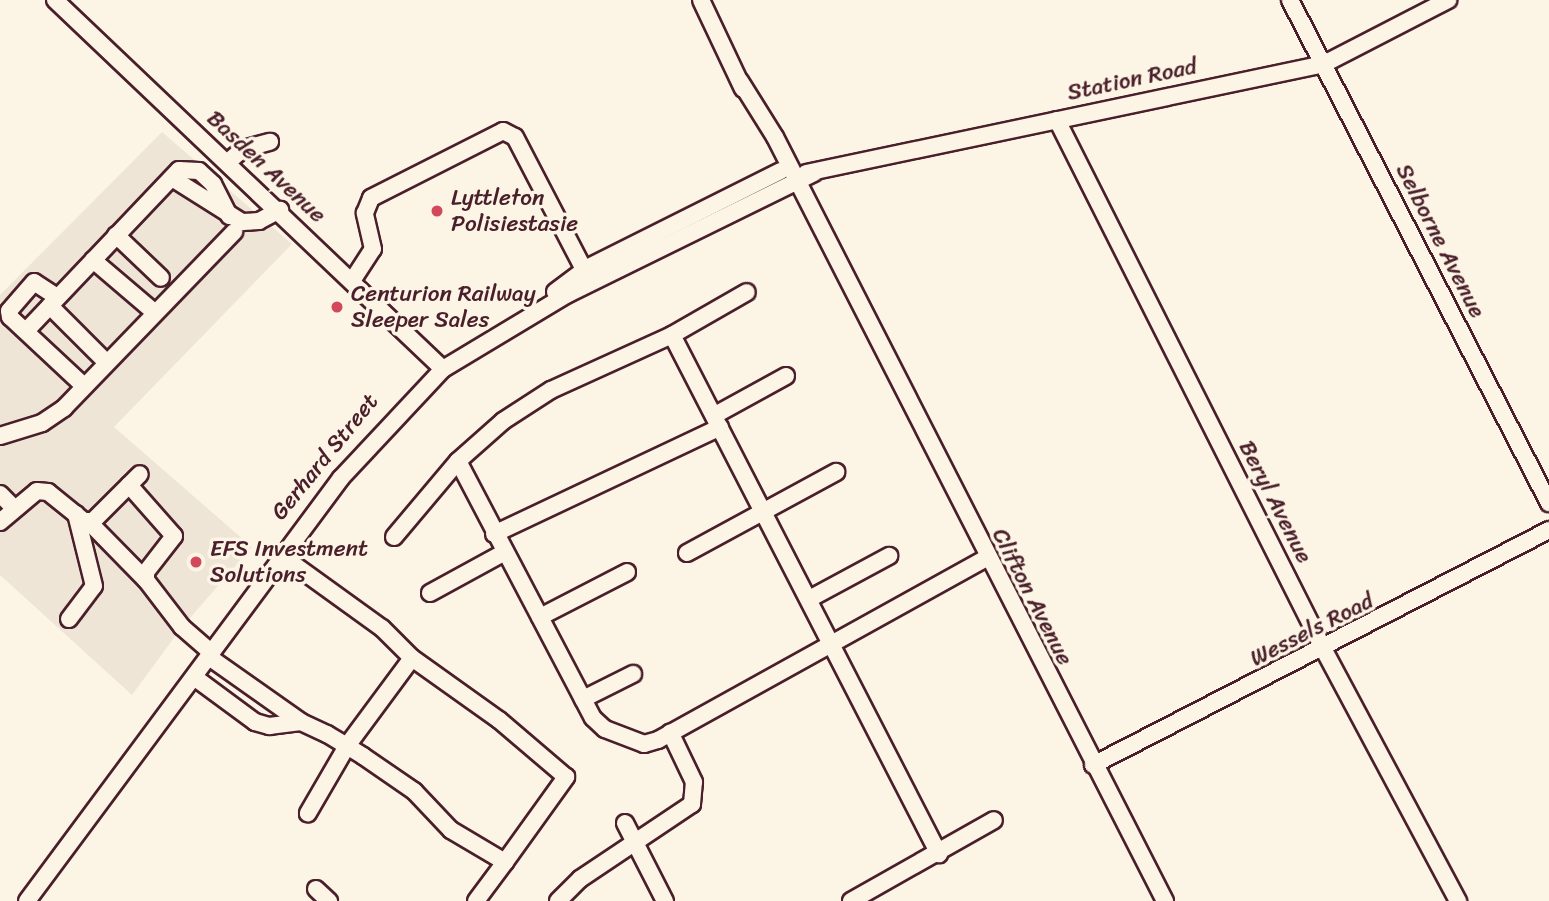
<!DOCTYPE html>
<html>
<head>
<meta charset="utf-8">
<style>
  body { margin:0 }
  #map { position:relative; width:1549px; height:901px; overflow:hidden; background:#fcf5e5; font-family:Sriracha,sans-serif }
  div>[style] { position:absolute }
  .built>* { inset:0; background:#eee5d7 }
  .roads { filter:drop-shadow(2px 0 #4a1f2b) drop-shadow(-2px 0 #4a1f2b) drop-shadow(0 2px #4a1f2b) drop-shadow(0 -2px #4a1f2b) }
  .minor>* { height:16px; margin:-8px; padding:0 8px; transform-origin:8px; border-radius:8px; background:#fcf5e5 }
  .dots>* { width:19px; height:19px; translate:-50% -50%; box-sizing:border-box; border:4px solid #fcf5e5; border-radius:50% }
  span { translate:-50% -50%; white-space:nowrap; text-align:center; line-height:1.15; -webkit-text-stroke:7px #fcf5e5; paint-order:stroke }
  .street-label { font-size:23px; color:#4a1f2b }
  .poi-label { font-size:23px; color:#4a1f2b }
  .left { translate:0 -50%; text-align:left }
</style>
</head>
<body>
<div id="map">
  <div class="built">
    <i style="clip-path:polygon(162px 132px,292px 244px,114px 427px,252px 547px,182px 627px,132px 695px,0 575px,0 295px)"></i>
  </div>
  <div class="roads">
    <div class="minor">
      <i style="left:55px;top:0;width:535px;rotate:43.56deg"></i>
      <i style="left:701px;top:0;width:98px;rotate:64.7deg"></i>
      <i style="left:1290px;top:0;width:566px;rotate:62.76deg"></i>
      <i style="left:740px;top:81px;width:66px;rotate:58deg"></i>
      <i style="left:775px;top:137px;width:858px;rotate:62.96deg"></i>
      <i style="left:1057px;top:120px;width:593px;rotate:63.26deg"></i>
      <i style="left:1324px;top:650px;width:285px;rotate:61.9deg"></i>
      <i style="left:228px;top:162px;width:20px;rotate:-41deg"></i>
      <i style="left:243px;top:149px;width:28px;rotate:-15deg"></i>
      <i style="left:806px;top:173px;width:529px;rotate:-11.88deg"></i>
      <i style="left:1324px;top:64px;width:140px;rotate:-27.3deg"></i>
      <i style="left:172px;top:178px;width:83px;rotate:32.2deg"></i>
      <i style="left:242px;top:222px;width:17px;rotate:-3deg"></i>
      <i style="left:259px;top:221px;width:24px;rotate:-28deg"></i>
      <i style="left:116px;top:235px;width:62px;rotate:43.7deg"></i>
      <i style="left:93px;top:260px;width:80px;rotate:40.4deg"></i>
      <i style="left:352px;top:281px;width:38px;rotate:-57deg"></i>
      <i style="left:373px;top:249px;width:37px;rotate:-103deg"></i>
      <i style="left:365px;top:213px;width:16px;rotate:-68deg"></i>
      <i style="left:371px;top:198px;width:148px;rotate:-26.9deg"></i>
      <i style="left:503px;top:131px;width:13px;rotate:27deg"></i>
      <i style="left:515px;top:137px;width:158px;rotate:62.5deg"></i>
      <i style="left:555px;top:292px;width:38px;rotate:-37deg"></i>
      <i style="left:585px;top:269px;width:219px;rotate:-26.6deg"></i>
      <i style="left:57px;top:297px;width:27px;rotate:-147deg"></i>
      <i style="left:34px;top:282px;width:38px;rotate:131deg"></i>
      <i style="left:9px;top:311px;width:6px;rotate:81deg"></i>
      <i style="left:10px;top:317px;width:101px;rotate:43deg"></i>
      <i style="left:50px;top:306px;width:78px;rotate:45deg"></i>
      <i style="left:26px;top:331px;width:222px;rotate:-46.5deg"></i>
      <i style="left:179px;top:170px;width:20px;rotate:3deg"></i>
      <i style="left:199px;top:171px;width:19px;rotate:43deg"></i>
      <i style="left:213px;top:184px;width:36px;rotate:63deg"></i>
      <i style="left:672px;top:335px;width:584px;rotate:62.78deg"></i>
      <i style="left:715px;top:415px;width:81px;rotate:-28.8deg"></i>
      <i style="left:0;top:436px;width:44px;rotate:-17.2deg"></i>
      <i style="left:42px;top:423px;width:27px;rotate:-34deg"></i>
      <i style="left:64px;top:408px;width:245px;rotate:-46deg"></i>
      <i style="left:458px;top:461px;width:290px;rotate:62.3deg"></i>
      <i style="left:593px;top:718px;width:16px;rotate:43deg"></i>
      <i style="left:605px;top:729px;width:42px;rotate:21deg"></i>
      <i style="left:644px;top:744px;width:15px;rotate:-16deg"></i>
      <i style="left:658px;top:740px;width:376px;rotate:-29deg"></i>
      <i style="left:129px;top:485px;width:68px;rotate:48.6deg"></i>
      <i style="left:174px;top:536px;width:46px;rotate:127.9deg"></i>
      <i style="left:146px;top:572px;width:8px;rotate:90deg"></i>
      <i style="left:146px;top:580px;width:59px;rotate:52.5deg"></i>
      <i style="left:182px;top:627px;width:40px;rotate:41deg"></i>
      <i style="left:0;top:494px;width:21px;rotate:45deg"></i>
      <i style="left:0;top:522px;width:48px;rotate:-40deg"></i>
      <i style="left:37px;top:491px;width:11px;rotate:5deg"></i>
      <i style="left:48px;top:492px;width:46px;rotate:38.9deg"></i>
      <i style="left:84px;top:521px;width:9px"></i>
      <i style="left:93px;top:521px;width:66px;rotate:-45deg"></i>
      <i style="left:89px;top:522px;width:81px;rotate:45.5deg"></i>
      <i style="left:494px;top:534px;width:250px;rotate:-25.3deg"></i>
      <i style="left:394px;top:537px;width:99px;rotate:-49.9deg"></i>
      <i style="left:458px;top:461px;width:60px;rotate:-41.6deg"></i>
      <i style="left:503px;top:421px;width:57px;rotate:-32.9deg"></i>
      <i style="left:551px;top:390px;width:133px;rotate:-24.4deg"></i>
      <i style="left:672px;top:335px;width:86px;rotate:-29.8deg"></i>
      <i style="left:687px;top:553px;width:170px;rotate:-28.5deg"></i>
      <i style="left:282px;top:556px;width:123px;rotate:35.8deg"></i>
      <i style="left:382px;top:628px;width:42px;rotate:45deg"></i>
      <i style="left:430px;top:593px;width:85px;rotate:-28.7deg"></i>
      <i style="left:811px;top:598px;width:89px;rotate:-28.3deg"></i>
      <i style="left:540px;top:617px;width:98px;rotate:-27.3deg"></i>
      <i style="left:69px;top:619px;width:41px;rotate:-52.9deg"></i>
      <i style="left:94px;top:586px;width:74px;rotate:-104deg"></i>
      <i style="left:209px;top:657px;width:113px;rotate:35.2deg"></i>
      <i style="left:301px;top:722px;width:29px;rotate:25deg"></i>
      <i style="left:327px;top:734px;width:23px;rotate:31deg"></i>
      <i style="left:347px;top:746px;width:19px;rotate:32deg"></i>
      <i style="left:363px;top:756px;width:62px;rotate:34.5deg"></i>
      <i style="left:414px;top:791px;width:54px;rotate:46.5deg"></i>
      <i style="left:451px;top:830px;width:63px;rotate:30.7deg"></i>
      <i style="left:505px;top:862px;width:105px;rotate:-54.3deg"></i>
      <i style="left:566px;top:777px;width:88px;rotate:-139.6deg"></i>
      <i style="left:499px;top:720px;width:107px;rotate:-144.5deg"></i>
      <i style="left:412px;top:658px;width:109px;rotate:126.5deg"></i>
      <i style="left:347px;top:746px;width:78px;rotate:120.2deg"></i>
      <i style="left:194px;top:677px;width:76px;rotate:36.4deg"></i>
      <i style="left:255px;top:722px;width:15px;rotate:16deg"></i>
      <i style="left:269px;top:726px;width:32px;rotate:-7deg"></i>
      <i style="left:583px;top:699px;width:56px;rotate:-26.6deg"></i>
      <i style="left:1093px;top:765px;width:513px;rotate:-27.26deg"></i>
      <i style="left:625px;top:823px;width:88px;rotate:62.9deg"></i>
      <i style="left:316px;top:889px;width:18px;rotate:43deg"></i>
      <i style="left:27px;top:901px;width:527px;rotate:-53.41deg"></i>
      <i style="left:341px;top:478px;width:149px;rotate:-46.9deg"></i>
      <i style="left:443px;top:369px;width:146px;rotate:-31deg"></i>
      <i style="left:568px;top:294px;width:274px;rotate:-26.2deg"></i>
      <i style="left:476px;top:901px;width:49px;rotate:-53.4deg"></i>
      <i style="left:558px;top:901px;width:31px;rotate:-45deg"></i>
      <i style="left:580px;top:879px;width:135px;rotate:-33.8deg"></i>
      <i style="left:692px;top:804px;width:22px;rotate:-85deg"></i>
      <i style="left:694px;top:782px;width:55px;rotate:-115.6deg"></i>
      <i style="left:851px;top:901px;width:164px;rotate:-29.5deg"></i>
    </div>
  </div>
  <div class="dots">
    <i style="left:437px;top:211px;background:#d1495b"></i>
    <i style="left:337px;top:307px;background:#d1495b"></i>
    <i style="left:196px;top:562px;background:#d1495b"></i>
  </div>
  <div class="street-label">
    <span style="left:1132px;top:80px;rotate:-12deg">Station Road</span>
    <span style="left:266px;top:167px;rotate:43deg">Basden Avenue</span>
    <span style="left:1440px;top:241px;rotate:63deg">Selborne Avenue</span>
    <span style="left:325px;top:457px;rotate:-51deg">Gerhard Street</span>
    <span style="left:1275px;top:502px;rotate:63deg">Beryl Avenue</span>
    <span style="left:1032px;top:597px;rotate:63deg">Clifton Avenue</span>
    <span style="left:1312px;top:630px;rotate:-27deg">Wessels Road</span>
  </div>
  <div class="poi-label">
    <span class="left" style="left:451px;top:211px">Lyttleton<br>Polisiestasie</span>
    <span class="left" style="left:351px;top:307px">Centurion Railway<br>Sleeper Sales</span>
    <span class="left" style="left:210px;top:562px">EFS Investment<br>Solutions</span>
  </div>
</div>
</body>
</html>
